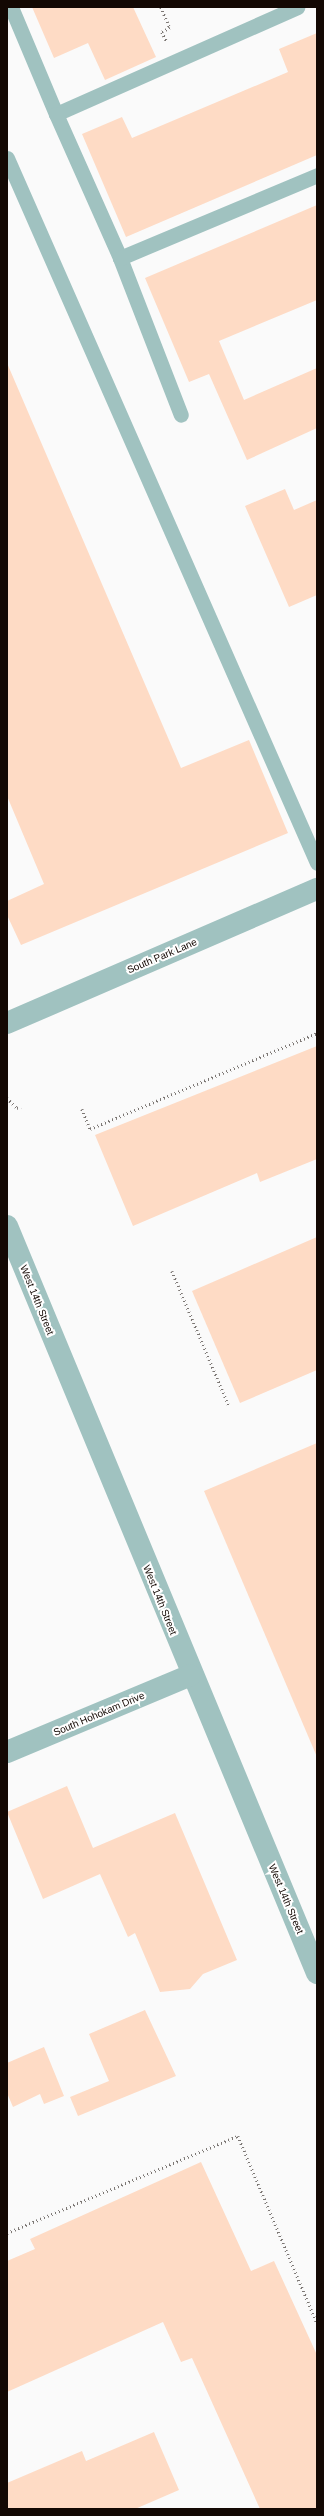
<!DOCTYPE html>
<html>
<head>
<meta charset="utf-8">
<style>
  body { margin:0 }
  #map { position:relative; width:324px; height:2516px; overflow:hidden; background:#fafafa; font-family:Helvetica,sans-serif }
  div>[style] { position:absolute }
  .building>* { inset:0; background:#fedbc5 }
  .path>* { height:2.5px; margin-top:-1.25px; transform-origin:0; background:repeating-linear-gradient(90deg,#7c7774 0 1px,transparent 0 4px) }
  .service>* { height:15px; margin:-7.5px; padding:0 7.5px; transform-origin:7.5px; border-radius:7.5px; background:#a0c2c0 }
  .minor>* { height:22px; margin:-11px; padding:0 11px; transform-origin:11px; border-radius:11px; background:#a0c2c0 }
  span { translate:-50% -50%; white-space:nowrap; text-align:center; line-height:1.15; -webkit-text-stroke:4px #fff; paint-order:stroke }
  .street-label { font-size:10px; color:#130803 }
  .frame { position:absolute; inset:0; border:8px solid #130803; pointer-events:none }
</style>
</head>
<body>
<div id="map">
  <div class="building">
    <i style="clip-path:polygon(32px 7px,133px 7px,156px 57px,105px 80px,88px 43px,54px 58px)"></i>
    <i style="clip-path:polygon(317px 33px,317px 155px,126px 237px,82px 134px,122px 117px,132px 138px,288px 72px,279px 49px)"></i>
    <i style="clip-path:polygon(317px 205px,317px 300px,219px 341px,244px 400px,317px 368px,317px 428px,247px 460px,209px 374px,189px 382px,145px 278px)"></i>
    <i style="clip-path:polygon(7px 363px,181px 768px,249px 740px,288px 833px,21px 945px,7px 915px,7px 901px,44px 884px,7px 796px)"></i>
    <i style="clip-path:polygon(285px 489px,294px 510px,317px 500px,317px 595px,289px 607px,245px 506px)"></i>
    <i style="clip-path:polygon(317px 1046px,317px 1159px,260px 1182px,257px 1173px,133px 1226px,95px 1135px)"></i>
    <i style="clip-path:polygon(317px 1237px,317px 1370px,240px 1403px,192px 1291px)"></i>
    <i style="clip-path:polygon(317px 1443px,317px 1757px,204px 1491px)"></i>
    <i style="clip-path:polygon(67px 1786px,93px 1848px,175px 1813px,237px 1960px,203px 1974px,190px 1989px,160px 1992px,135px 1933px,128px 1937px,100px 1874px,43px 1899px,7px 1812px)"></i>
    <i style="clip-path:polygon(145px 2010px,176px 2076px,78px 2116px,70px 2097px,109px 2081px,89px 2034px)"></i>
    <i style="clip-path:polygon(44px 2047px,64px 2096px,44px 2104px,40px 2094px,13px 2107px,7px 2093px,7px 2063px)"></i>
    <i style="clip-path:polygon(201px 2162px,251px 2271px,274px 2261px,317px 2355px,317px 2509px,260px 2509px,192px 2358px,181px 2362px,163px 2322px,7px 2392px,7px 2261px,35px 2249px,30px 2239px)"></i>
    <i style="clip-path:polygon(154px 2432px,179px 2490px,135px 2509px,7px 2509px,7px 2483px,82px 2451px,86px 2461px)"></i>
  </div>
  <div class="path">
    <i style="left:161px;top:7px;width:23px;rotate:67deg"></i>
    <i style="left:170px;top:28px;width:9px;rotate:153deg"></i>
    <i style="left:162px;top:32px;width:11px;rotate:63deg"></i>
    <i style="left:7px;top:1098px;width:14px;rotate:45deg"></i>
    <i style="left:17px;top:1108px;width:4px;rotate:-14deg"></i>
    <i style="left:82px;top:1109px;width:22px;rotate:68deg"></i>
    <i style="left:90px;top:1129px;width:246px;rotate:-22.9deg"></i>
    <i style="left:172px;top:1271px;width:147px;rotate:67.1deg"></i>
    <i style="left:7px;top:2233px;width:251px;rotate:-22.8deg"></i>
    <i style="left:238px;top:2136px;width:203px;rotate:67.1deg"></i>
  </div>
  <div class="service">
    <i style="left:11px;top:7px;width:116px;rotate:67.2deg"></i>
    <i style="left:56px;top:114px;width:264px;rotate:-23.9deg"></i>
    <i style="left:56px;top:114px;width:158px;rotate:66deg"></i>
    <i style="left:120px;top:258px;width:168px;rotate:68.8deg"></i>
    <i style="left:7px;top:158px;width:770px;rotate:66.26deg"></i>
    <i style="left:120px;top:258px;width:214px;rotate:-22.8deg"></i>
  </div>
  <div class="minor">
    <i style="left:7px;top:1023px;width:338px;rotate:-23.4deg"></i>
    <i style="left:7px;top:1226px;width:809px;rotate:67.46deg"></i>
    <i style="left:7px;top:1752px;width:199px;rotate:-22.7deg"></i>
  </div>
  <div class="street-label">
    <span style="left:162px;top:956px;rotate:-23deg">South Park Lane</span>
    <span style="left:37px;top:1300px;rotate:68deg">West 14th Street</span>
    <span style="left:160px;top:1600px;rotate:68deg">West 14th Street</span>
    <span style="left:99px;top:1714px;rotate:-23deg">South Hohokam Drive</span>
    <span style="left:286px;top:1899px;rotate:67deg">West 14th Street</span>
  </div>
  <div class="frame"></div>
</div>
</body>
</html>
